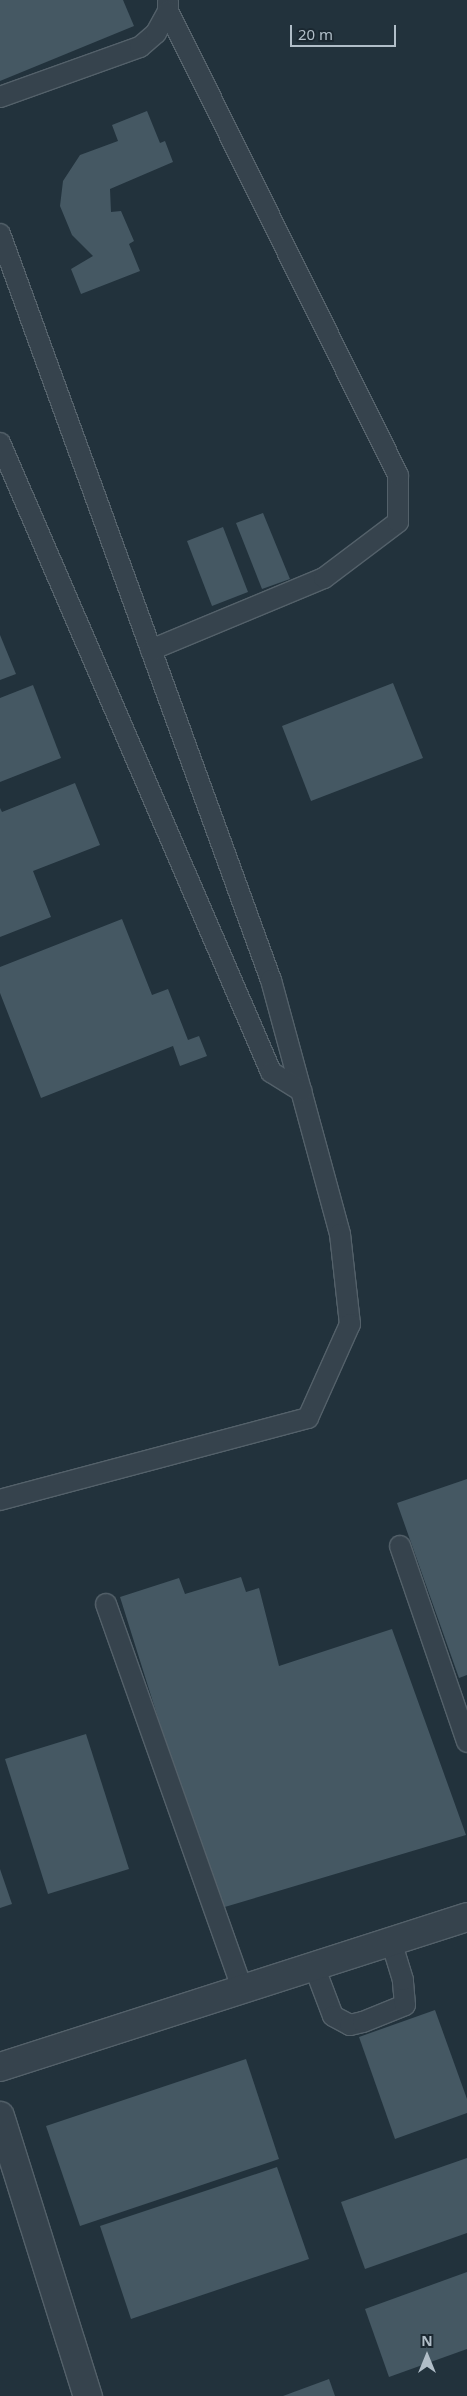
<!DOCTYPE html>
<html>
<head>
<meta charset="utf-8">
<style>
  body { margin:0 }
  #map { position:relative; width:467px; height:2396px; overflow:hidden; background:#22323c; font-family:"Noto Sans",sans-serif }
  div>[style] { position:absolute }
  .building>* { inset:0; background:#455863 }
  .roads { filter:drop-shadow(1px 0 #54616a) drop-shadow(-1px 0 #54616a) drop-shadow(0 1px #54616a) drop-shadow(0 -1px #54616a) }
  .service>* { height:20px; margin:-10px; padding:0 10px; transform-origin:10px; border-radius:10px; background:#36434d }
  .minor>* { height:28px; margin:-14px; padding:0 14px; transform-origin:14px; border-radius:14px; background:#36434d }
  .tertiary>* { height:28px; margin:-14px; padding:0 14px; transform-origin:14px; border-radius:14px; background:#36434d }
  span { translate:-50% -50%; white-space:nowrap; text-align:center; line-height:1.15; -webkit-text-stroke:4.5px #1b2831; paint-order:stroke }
  .north { position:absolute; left:402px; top:2331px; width:50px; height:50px; -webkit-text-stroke:4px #1b2831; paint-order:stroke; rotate:0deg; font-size:14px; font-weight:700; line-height:20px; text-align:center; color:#b1bec8 }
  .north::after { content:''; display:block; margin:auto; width:18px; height:22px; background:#b1bec8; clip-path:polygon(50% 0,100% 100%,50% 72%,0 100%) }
  .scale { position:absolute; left:290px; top:25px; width:106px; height:22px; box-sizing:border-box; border:2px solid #b1bec8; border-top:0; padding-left:6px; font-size:15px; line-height:18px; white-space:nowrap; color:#b1bec8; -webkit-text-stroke:4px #1b2831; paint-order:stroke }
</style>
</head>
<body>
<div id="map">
  <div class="building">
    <i style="clip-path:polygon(0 0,123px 0,134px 26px,0 81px)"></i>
    <i style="clip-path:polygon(147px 111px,160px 143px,165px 141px,173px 162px,110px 189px,111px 212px,121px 211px,134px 241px,129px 244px,140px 271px,81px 294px,71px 269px,93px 256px,72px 235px,60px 206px,63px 181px,80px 155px,118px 141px,112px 125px)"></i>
    <i style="clip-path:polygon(263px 513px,290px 579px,262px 589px,236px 523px)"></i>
    <i style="clip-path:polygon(223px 527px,248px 592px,212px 606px,187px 541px)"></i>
    <i style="clip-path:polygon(0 635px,16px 674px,0 680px)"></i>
    <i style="clip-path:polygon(393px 683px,423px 758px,311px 801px,282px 726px)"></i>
    <i style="clip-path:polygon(33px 685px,61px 758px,0 782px,0 698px)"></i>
    <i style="clip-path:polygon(75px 783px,100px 845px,33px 871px,51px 917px,0 937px,0 808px,2px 812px)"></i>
    <i style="clip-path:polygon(122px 919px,152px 995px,168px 989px,188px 1040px,199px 1036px,207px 1056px,180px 1066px,173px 1046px,41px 1098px,0 993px,0 967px)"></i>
    <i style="clip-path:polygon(467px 1479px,467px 1675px,459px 1678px,397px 1503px)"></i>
    <i style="clip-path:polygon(241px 1577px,246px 1592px,259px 1588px,279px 1666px,392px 1629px,466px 1835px,218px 1909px,120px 1597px,179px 1578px,185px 1594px)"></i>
    <i style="clip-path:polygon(86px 1734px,129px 1869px,48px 1894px,5px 1759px)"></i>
    <i style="clip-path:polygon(0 1869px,12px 1904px,0 1908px)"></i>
    <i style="clip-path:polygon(435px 2010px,467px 2099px,467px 2113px,395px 2139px,359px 2037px)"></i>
    <i style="clip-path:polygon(246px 2059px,279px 2159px,80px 2226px,46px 2126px)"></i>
    <i style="clip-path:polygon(467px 2158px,467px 2233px,365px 2269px,341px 2202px)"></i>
    <i style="clip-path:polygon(277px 2167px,309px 2259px,131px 2319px,100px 2226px)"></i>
    <i style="clip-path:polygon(467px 2272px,467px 2349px,389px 2377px,365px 2309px)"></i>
    <i style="clip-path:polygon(329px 2379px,335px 2396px,283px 2396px)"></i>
  </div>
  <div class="roads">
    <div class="service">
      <i style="left:0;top:97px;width:149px;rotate:-19.7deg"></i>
      <i style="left:140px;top:47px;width:21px;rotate:-41deg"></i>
      <i style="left:156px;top:33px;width:25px;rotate:-61deg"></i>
      <i style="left:168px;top:11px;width:10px;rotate:-90deg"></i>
      <i style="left:0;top:234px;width:794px;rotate:70.04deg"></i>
      <i style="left:271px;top:980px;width:263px;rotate:74.8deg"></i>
      <i style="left:340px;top:1234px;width:91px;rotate:83.7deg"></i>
      <i style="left:350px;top:1324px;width:103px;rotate:114.1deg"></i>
      <i style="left:308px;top:1418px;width:319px;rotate:165.1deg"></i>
      <i style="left:0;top:443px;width:685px;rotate:66.69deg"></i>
      <i style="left:271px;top:1072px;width:36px;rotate:32deg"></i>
      <i style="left:151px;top:650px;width:187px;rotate:-22.6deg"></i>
      <i style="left:324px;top:578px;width:93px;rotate:-37.1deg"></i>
      <i style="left:398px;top:522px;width:47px;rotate:-90deg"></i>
      <i style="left:398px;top:475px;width:518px;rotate:-116.37deg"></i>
      <i style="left:400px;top:1546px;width:207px;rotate:71.1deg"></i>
      <i style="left:106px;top:1604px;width:408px;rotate:70.5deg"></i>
      <i style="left:314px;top:1966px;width:53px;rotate:69.2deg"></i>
      <i style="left:333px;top:2016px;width:19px;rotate:28deg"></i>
      <i style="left:350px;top:2025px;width:13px;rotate:-13deg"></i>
      <i style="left:363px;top:2022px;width:45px;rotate:-22deg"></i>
      <i style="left:405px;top:2005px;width:25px;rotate:-95deg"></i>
      <i style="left:403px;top:1980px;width:41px;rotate:-107.1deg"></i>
    </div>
    <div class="minor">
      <i style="left:0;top:2116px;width:294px;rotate:72.6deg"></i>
    </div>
    <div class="tertiary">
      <i style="left:0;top:2067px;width:490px;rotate:-17.8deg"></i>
    </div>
  </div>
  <div class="north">N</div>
  <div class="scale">20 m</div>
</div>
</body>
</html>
